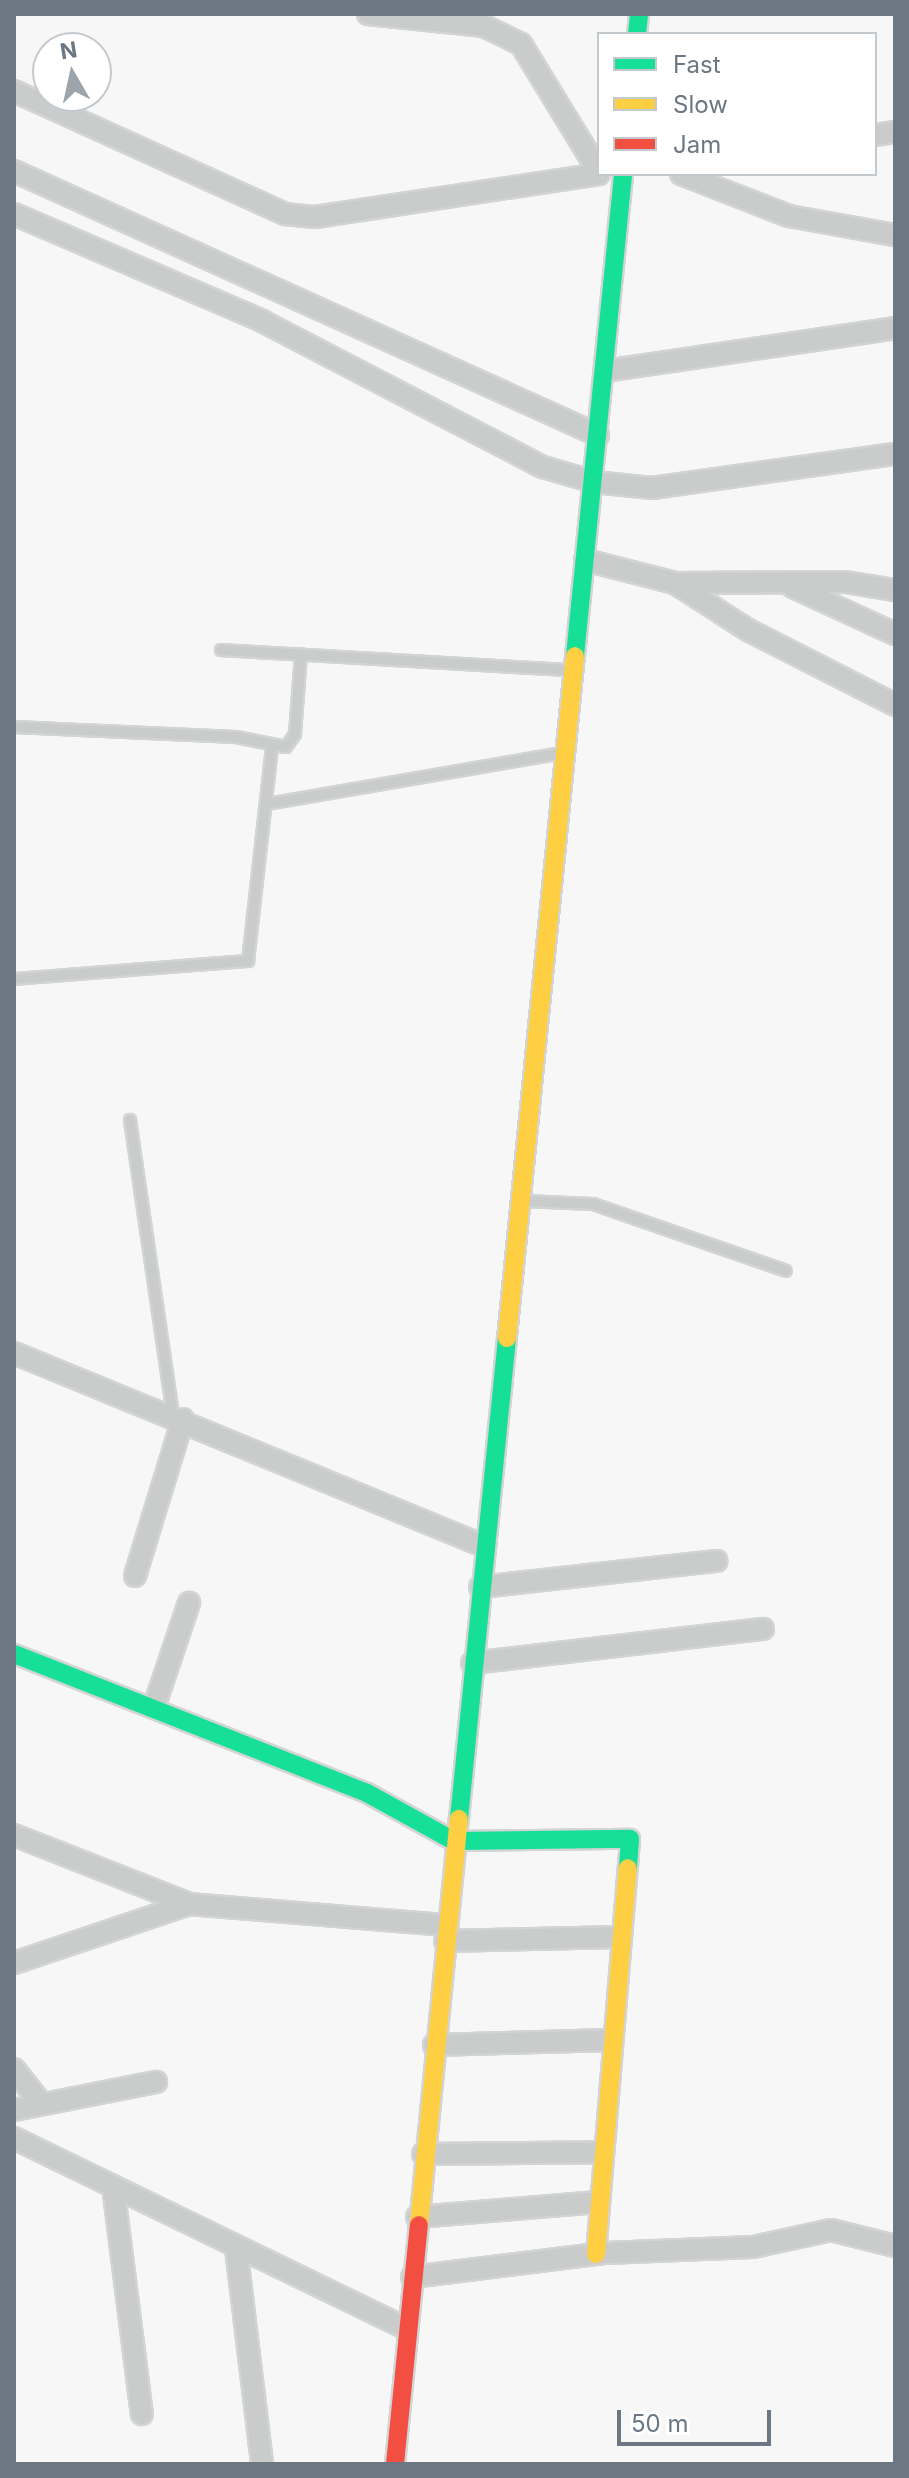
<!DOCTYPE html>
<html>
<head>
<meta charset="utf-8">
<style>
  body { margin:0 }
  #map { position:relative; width:909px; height:2478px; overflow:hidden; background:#f7f7f7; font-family:Inter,sans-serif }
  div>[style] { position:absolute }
  .roads { filter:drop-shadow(2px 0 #d3d4d5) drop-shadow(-2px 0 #d3d4d5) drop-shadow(0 2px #d3d4d5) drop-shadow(0 -2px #d3d4d5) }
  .lane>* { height:10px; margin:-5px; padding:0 5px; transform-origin:5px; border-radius:5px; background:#cacccc }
  .street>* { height:20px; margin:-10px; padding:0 10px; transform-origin:10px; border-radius:10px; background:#cacccc }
  .fast>* { height:18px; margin:-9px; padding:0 9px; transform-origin:9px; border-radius:9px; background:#16e098 }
  .slow>* { height:18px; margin:-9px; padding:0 9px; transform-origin:9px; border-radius:9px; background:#ffcf43 }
  .jam>* { height:18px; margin:-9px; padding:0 9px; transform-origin:9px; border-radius:9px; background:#f24e42 }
  span { translate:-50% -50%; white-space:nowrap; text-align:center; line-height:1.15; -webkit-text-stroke:8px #fff; paint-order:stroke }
  .frame { position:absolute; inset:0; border:16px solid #6b7884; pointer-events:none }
  .legend { position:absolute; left:597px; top:32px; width:280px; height:144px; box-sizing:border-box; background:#fff; border:2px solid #c4c9ce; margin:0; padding:10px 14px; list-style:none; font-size:24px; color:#6b7884 }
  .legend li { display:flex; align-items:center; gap:16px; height:40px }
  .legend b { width:40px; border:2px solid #c4c9ce }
  .north { position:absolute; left:32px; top:32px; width:80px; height:80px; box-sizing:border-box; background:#fff; border:2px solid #c4c9ce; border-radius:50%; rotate:351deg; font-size:22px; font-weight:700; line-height:32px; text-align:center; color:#6b7884 }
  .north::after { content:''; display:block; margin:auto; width:28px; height:36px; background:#9ca4ac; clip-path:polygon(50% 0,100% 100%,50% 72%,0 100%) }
  .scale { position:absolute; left:617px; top:2410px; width:154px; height:36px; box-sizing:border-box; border:4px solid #6b7884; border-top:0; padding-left:10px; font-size:24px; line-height:28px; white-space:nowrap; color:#6b7884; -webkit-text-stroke:6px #fff; paint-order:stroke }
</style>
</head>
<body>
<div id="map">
  <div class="roads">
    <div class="lane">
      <i style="left:221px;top:650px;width:350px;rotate:3.3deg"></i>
      <i style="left:14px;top:727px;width:222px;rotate:2.6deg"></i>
      <i style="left:236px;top:737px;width:51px;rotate:11.3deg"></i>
      <i style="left:286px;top:747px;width:16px;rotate:-55deg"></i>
      <i style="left:295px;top:734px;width:80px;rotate:-85.7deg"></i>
      <i style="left:267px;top:804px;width:299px;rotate:-9.8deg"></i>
      <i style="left:14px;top:979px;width:235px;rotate:-4.4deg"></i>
      <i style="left:248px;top:961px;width:216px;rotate:-83.6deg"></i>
      <i style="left:130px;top:1120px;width:299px;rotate:81.7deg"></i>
      <i style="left:523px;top:1201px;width:70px;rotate:2.5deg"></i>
      <i style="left:593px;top:1204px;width:204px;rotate:19.1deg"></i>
    </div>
    <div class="street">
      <i style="left:368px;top:14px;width:117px;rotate:5.9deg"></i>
      <i style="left:484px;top:26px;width:41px;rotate:25.9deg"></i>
      <i style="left:521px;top:44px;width:150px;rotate:58.6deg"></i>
      <i style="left:14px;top:91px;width:298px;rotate:24.4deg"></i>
      <i style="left:285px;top:214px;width:30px;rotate:6deg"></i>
      <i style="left:315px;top:217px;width:287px;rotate:-8.6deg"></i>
      <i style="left:875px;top:135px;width:20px;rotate:-9deg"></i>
      <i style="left:14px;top:171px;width:641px;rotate:24.33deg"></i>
      <i style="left:681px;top:174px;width:116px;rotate:21.3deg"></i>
      <i style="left:789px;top:216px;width:108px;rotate:10.2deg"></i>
      <i style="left:14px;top:214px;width:270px;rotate:23.3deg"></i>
      <i style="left:262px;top:321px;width:317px;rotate:27.5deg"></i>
      <i style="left:543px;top:467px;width:53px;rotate:16.4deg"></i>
      <i style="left:594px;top:482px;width:58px;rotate:5.9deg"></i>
      <i style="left:652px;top:488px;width:245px;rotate:-8deg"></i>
      <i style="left:605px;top:371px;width:293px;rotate:-8.4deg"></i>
      <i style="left:585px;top:560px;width:93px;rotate:14.3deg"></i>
      <i style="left:675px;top:583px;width:170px;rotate:-0.3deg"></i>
      <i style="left:845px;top:582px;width:51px;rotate:9.1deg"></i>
      <i style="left:675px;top:583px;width:87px;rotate:32.8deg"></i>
      <i style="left:748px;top:630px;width:165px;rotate:27deg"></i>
      <i style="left:793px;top:587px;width:112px;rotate:24.7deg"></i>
      <i style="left:14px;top:1353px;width:508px;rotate:22.32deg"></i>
      <i style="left:135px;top:1576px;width:164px;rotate:-73deg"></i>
      <i style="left:480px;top:1587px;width:238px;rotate:-6.3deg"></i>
      <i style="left:472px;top:1663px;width:293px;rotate:-6.7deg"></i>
      <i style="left:154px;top:1707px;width:110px;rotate:-71.4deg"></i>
      <i style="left:14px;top:1835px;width:188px;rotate:21.5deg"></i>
      <i style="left:445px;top:1941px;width:175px;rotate:-1.3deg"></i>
      <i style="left:14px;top:1963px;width:185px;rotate:-18.6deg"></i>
      <i style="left:189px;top:1904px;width:258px;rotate:4.7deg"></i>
      <i style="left:434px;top:2045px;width:176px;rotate:-1.6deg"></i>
      <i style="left:14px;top:2069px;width:42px;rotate:51.8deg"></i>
      <i style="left:14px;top:2110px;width:145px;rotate:-11.2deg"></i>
      <i style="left:14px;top:2138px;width:435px;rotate:25.9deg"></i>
      <i style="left:423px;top:2154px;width:177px;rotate:-0.6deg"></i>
      <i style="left:113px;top:2186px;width:230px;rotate:82.8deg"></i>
      <i style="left:417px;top:2217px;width:182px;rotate:-4.7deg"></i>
      <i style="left:236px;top:2248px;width:218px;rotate:83.1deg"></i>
      <i style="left:412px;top:2277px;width:195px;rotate:-7.1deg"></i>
      <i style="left:606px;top:2253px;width:147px;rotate:-2.3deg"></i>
      <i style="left:753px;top:2247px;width:80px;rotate:-12.3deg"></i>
      <i style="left:831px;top:2230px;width:66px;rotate:14deg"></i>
    </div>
    <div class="fast">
      <i style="left:637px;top:34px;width:20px;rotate:-84deg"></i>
      <i style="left:575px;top:656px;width:484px;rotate:-84.3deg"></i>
      <i style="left:14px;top:1654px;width:379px;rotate:21.5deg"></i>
      <i style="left:367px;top:1793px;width:99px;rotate:28.9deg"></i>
      <i style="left:454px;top:1841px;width:176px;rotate:-0.7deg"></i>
      <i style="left:630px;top:1839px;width:29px;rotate:94deg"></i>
      <i style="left:459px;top:1819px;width:483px;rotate:-84.3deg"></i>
    </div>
    <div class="slow">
      <i style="left:507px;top:1338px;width:685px;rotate:-84.31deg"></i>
      <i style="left:419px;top:2225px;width:408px;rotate:-84.4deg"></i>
      <i style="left:596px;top:2254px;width:387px;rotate:-85.3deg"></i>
    </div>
    <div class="jam">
      <i style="left:395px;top:2464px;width:240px;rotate:-84.3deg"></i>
    </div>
  </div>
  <div class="frame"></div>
  <ul class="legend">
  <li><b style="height:10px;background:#16e098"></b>Fast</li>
  <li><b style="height:10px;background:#ffcf43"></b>Slow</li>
  <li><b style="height:10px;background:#f24e42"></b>Jam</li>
  </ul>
  <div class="north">N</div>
  <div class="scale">50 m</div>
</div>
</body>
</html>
